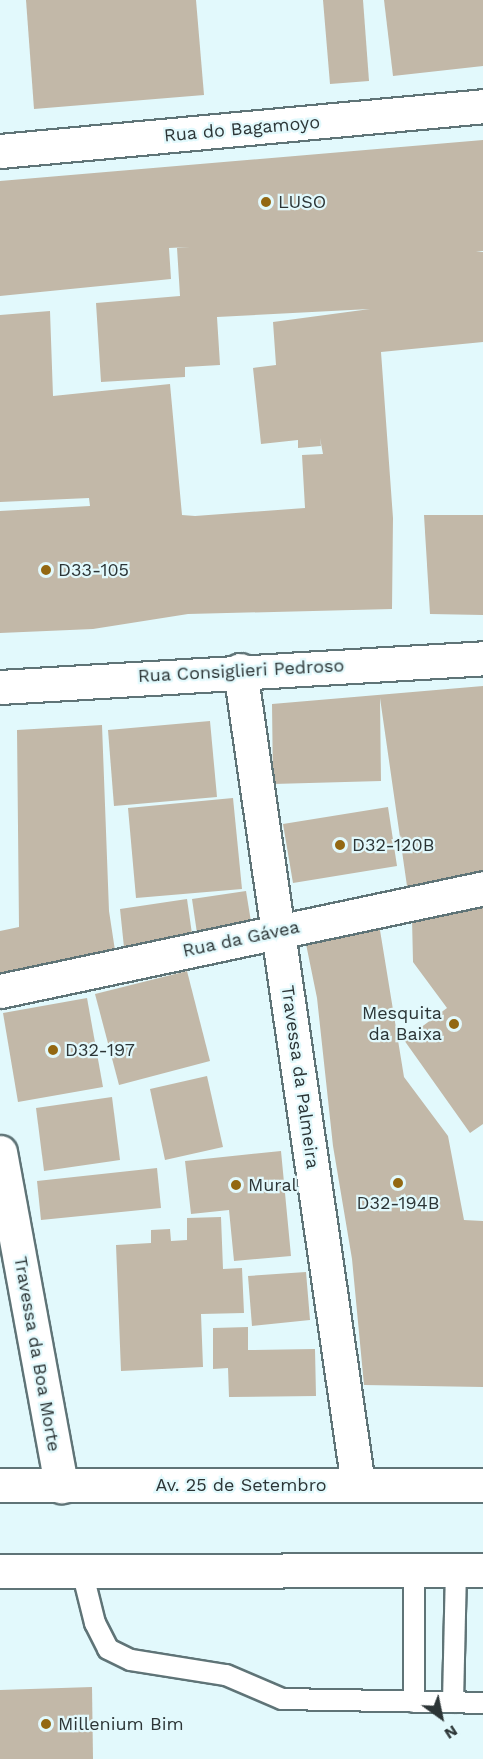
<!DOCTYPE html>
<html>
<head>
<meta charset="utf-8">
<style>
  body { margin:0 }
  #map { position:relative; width:483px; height:1759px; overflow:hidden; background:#e2f9fc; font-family:"Work Sans",sans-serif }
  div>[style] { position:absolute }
  .building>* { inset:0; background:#c2b8a8 }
  .roads { filter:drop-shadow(2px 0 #5f7477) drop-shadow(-2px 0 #5f7477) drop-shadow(0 2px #5f7477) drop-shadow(0 -2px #5f7477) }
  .lane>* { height:20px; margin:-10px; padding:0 10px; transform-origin:10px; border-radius:10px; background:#fff }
  .street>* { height:33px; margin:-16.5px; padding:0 16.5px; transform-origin:16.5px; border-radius:16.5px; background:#fff }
  .secondary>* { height:33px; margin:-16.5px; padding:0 16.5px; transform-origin:16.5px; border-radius:16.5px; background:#fff }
  .dots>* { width:16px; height:16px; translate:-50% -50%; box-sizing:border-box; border:3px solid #e2f9fc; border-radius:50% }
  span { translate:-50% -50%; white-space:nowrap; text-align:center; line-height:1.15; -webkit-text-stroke:4.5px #e2f9fc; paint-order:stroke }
  .street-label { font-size:18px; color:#2c3536 }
  .poi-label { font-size:18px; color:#2c3536 }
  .left { translate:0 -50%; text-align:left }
  .right { translate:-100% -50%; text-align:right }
  .north { position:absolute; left:411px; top:1687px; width:60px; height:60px; -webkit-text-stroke:4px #e2f9fc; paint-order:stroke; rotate:147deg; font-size:16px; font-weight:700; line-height:24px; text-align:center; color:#2c3536 }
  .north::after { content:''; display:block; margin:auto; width:21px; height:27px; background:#2c3536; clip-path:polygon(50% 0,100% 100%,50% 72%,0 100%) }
</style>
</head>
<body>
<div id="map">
  <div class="building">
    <i style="clip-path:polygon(26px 0,196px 0,204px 95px,34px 109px)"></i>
    <i style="clip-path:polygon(323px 0,363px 0,369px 81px,330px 84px)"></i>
    <i style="clip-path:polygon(384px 0,483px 0,483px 66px,393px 76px)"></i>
    <i style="clip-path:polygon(483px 140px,483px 251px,476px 252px,483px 252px,483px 342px,381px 352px,393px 518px,392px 609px,188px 614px,93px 629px,0 633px,0 511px,90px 506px,89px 498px,0 502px,0 315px,50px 311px,53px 396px,170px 384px,182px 515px,195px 516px,305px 508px,302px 455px,323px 454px,320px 438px,321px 446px,298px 448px,298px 440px,261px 444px,253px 368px,276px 365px,273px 322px,370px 309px,217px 317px,220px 365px,185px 367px,185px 377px,101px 382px,96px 303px,180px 296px,177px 248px,190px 247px,169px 248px,171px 279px,0 296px,0 181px)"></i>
    <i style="clip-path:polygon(424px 515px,483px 515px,483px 615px,430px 614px)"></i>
    <i style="clip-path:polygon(483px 686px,483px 874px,407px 886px,380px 698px,381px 781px,273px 784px,272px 704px)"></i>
    <i style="clip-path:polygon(210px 721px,217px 797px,114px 806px,108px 730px)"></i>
    <i style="clip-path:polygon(102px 725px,109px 911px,116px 957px,0 980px,0 931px,19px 927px,17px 730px)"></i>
    <i style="clip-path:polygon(233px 798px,242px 889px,136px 898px,128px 808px)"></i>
    <i style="clip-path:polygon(388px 807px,397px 866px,293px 883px,283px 824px)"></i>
    <i style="clip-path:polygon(246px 891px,252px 928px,198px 940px,192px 899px)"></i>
    <i style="clip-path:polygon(187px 899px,193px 941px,125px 957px,120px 909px)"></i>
    <i style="clip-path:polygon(483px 903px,483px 1124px,470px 1133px,404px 1040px,447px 1008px,413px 962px,412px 919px)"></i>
    <i style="clip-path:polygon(379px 924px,404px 1077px,448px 1136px,464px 1220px,483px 1221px,483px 1387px,364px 1385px,352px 1259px,333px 1146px,317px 998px,305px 939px)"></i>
    <i style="clip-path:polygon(187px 971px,210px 1061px,119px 1085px,95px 994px)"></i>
    <i style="clip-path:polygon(87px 998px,103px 1087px,18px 1102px,3px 1013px)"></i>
    <i style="clip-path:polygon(207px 1076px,223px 1147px,165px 1160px,150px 1089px)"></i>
    <i style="clip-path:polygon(112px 1097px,120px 1160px,44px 1171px,36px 1108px)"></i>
    <i style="clip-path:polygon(281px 1151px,291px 1256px,234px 1261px,229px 1210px,191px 1214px,185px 1161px)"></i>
    <i style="clip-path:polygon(157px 1168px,161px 1208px,41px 1220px,37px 1181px)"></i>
    <i style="clip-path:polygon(221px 1217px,223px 1269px,242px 1268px,244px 1313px,201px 1314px,203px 1367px,121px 1371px,116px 1245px,151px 1243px,151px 1230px,170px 1229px,171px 1241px,187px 1240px,187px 1218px)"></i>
    <i style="clip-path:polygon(306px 1272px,310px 1320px,252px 1326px,248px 1276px)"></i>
    <i style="clip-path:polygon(248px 1327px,248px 1350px,315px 1349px,316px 1396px,229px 1397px,228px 1368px,213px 1369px,213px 1328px)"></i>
    <i style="clip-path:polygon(92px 1687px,93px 1759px,0 1759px,0 1690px)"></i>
  </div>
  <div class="roads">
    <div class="lane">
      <i style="left:414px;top:1570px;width:132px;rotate:90deg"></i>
      <i style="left:82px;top:1571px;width:54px;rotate:76deg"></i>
      <i style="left:95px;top:1623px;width:29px;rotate:63deg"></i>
      <i style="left:108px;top:1649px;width:25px;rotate:26deg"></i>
      <i style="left:131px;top:1660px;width:96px;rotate:9deg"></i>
      <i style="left:226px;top:1675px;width:61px;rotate:23.2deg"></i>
      <i style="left:282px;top:1699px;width:201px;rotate:1.1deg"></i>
      <i style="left:453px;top:1702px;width:132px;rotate:-88.7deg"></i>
    </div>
    <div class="street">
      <i style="left:0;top:151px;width:485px;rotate:-5.3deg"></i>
      <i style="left:240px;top:670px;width:823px;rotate:81.76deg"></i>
      <i style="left:0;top:687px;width:484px;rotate:-3.4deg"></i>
      <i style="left:0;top:991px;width:494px;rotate:-12deg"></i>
      <i style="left:0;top:1152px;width:340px;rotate:79.6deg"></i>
    </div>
    <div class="secondary">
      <i style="left:0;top:1485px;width:483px"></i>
      <i style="left:0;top:1571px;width:483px;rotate:-0.1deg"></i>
    </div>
  </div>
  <div class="dots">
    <i style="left:266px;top:202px;background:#936812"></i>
    <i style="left:46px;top:570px;background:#936812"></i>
    <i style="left:340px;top:845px;background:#936812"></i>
    <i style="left:454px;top:1024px;background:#936812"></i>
    <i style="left:53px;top:1050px;background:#936812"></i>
    <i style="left:398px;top:1183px;background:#936812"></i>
    <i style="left:236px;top:1185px;background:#936812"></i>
    <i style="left:46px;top:1724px;background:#936812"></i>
  </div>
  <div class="street-label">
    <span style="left:242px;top:129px;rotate:-5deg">Rua do Bagamoyo</span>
    <span style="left:241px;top:671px;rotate:-3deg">Rua Consiglieri Pedroso</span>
    <span style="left:241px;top:939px;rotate:-12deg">Rua da Gávea</span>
    <span style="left:300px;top:1077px;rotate:82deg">Travessa da Palmeira</span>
    <span style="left:37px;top:1354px;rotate:80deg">Travessa da Boa Morte</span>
    <span style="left:241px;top:1485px">Av. 25 de Setembro</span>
  </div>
  <div class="poi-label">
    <span class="left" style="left:278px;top:202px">LUSO</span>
    <span class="left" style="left:58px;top:570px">D33-105</span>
    <span class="left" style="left:352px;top:845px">D32-120B</span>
    <span class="right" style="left:442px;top:1024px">Mesquita<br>da Baixa</span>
    <span class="left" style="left:65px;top:1050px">D32-197</span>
    <span class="left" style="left:248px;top:1185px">Mural</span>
    <span style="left:398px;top:1203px">D32-194B</span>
    <span class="left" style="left:58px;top:1724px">Millenium Bim</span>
  </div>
  <div class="north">N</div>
</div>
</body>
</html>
